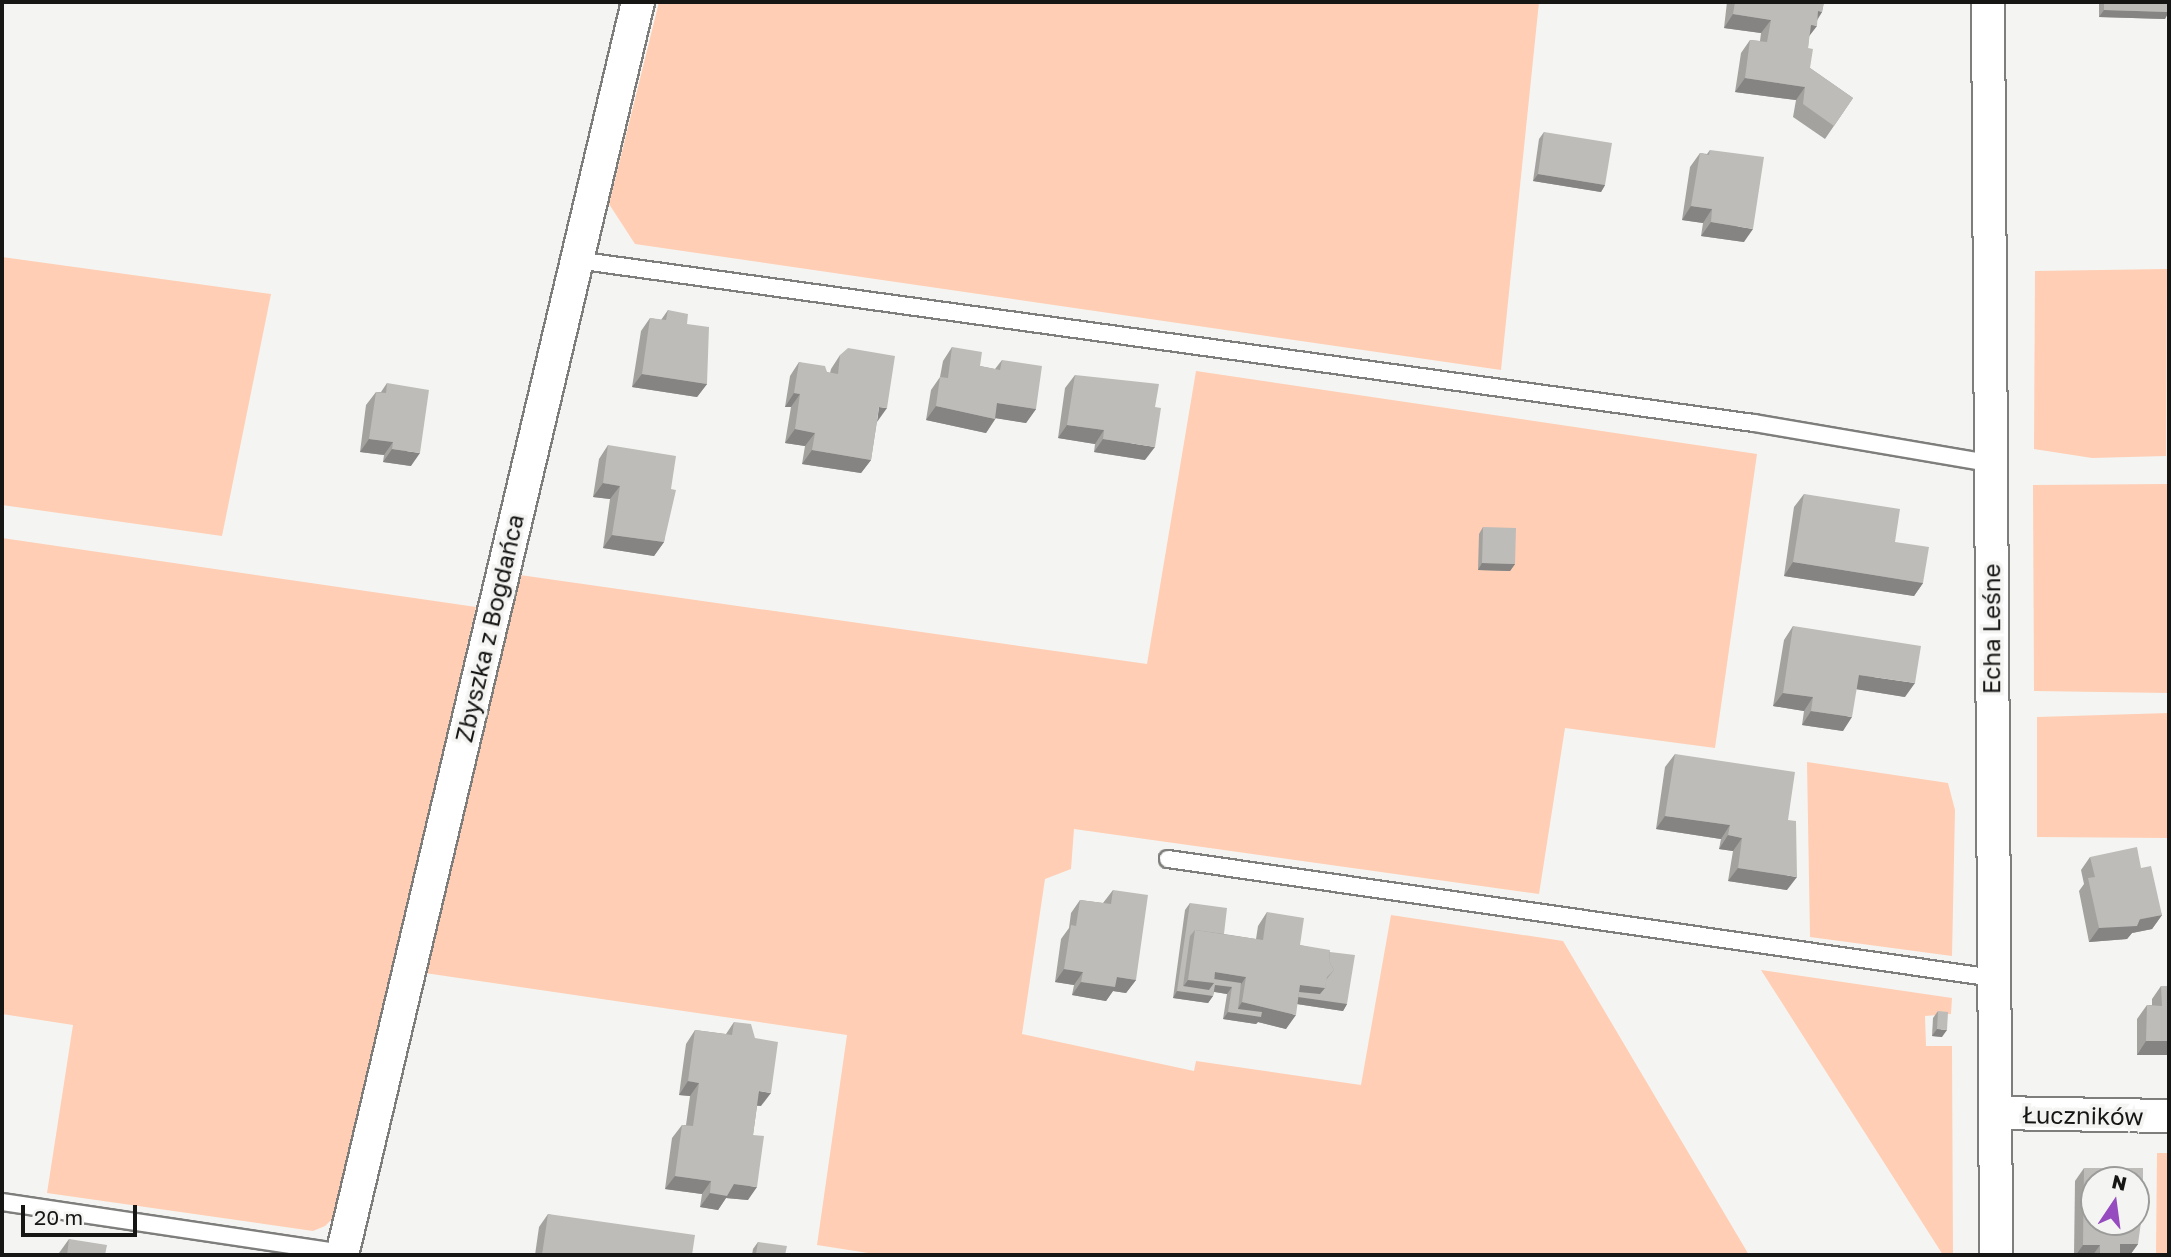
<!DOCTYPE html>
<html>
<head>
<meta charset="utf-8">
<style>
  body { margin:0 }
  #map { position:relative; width:2171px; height:1257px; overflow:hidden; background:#f4f5f2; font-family:"Golos Text",sans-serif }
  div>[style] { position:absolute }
  .green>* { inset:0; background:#ffceb4 }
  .roads { filter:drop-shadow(2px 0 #7e7f7c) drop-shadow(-2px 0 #7e7f7c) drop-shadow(0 2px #7e7f7c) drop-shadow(0 -2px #7e7f7c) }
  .lane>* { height:16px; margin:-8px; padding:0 8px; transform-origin:8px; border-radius:8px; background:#fff }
  .street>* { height:32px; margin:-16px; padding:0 16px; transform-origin:16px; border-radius:16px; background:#fff }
  .wall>* { inset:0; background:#a3a29f }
  .shaded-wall>* { inset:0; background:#858482 }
  .building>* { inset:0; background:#bebcb9 }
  span { translate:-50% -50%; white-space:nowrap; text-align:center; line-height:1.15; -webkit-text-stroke:7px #f4f5f2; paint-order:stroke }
  .street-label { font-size:24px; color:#161615 }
  .frame { position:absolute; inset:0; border:4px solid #161615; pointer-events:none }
  .north { position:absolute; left:2080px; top:1166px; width:70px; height:70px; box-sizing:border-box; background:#f4f5f2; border:2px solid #9b9c9a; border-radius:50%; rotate:13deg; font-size:19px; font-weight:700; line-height:28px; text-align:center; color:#161615 }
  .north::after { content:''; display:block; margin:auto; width:24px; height:32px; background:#964cbe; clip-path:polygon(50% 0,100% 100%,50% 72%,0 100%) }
  .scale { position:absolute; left:21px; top:1205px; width:116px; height:32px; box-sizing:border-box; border:4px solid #161615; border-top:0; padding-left:9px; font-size:21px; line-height:24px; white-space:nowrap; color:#161615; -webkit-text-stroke:5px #f4f5f2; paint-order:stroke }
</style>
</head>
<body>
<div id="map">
  <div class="green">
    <i style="clip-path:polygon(659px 2px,1539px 2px,1501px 370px,635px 244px,609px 204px)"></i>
    <i style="clip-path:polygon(2px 257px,271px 294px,222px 536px,2px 505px)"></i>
    <i style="clip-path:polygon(2167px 269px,2166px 456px,2092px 458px,2034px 449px,2035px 271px)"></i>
    <i style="clip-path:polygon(1196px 371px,1757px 454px,1715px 748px,1565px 728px,1539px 894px,1074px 829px,1071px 869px,1045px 879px,1022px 1034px,1194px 1071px,1196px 1061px,1361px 1085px,1391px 915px,1563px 941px,1749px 1255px,881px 1255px,817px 1245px,847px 1035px,418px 972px,520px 575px,1147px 664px)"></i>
    <i style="clip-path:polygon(2169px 484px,2169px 693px,2034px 691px,2033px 485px)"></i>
    <i style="clip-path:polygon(2px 538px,476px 607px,335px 1216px,325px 1226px,313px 1231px,47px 1193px,73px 1025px,2px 1014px)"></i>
    <i style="clip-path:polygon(2169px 713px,2169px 838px,2037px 837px,2037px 717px)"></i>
    <i style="clip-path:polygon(1807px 762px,1948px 783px,1955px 810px,1952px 956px,1810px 937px)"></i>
    <i style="clip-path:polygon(1761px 970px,1952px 998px,1951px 1014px,1925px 1016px,1926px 1046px,1952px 1046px,1953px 1255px,1943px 1255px)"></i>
    <i style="clip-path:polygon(2157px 1153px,2169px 1153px,2169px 1255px,2156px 1255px)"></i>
  </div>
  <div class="roads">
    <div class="lane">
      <i style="left:576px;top:260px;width:1189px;rotate:7.88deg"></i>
      <i style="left:1754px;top:423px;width:238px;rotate:9.7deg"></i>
      <i style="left:1168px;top:859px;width:835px;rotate:8.2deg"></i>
      <i style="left:2px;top:1202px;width:345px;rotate:8.5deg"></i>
    </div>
    <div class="street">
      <i style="left:1988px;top:2px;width:1253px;rotate:89.63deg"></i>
      <i style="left:1996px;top:1113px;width:173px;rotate:1deg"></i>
      <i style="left:342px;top:1255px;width:1287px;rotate:-76.71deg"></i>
    </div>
  </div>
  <div class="wall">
    <i style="clip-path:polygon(1727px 2px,1824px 2px,1822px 12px,1818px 19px,1809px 36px,1808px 48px,1810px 68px,1853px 98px,1825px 139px,1793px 117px,1796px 100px,1735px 92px,1741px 53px,1750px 40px,1760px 41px,1761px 33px,1724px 28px)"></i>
    <i style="clip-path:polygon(2099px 2px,2169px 2px,2165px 19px,2099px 17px)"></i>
    <i style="clip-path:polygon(1544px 132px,1605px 185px,1601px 192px,1533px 181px,1539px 139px)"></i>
    <i style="clip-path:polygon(1710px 150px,1744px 242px,1701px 236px,1703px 223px,1682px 220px,1690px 167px,1700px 153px,1707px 154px)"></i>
    <i style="clip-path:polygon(668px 310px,687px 324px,707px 384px,697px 397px,632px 387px,641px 331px,650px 318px,661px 320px)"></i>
    <i style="clip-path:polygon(952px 347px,980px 366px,995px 369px,1002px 360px,1036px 409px,1026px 423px,996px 418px,986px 433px,926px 420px,931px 390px,940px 377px,943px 361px)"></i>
    <i style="clip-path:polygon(840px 355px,877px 421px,871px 460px,861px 473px,802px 464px,805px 446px,785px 443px,791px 407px,785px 407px,790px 376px,799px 362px,830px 373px,831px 369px)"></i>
    <i style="clip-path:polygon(1075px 375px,1145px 460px,1094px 452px,1095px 444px,1058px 438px,1065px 388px)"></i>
    <i style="clip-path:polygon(387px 383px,411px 466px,383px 462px,384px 455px,360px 452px,366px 405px,376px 392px,381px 392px)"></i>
    <i style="clip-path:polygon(608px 445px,671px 489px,664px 542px,654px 556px,603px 548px,610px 499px,593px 497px,599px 459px)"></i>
    <i style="clip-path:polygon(1804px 494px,1895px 542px,1923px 583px,1914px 596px,1784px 576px,1794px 507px)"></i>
    <i style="clip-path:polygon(1483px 527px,1515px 564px,1510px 571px,1478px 570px,1479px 534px)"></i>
    <i style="clip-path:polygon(1793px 626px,1905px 697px,1856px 689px,1843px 731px,1802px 725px,1804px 711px,1773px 706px,1784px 640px)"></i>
    <i style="clip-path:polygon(1675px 754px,1788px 820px,1787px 890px,1728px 881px,1733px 851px,1719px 849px,1721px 839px,1656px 829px,1665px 767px)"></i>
    <i style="clip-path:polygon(2090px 857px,2141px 868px,2162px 915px,2152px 929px,2132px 933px,2127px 939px,2089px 942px,2079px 891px,2084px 884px,2081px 870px)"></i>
    <i style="clip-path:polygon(1113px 890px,1136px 980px,1126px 993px,1113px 991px,1106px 1001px,1072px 995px,1074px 985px,1055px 982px,1061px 939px,1069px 928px,1071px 913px,1080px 900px,1103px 903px)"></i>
    <i style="clip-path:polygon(1190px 903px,1224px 934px,1256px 939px,1258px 926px,1267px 912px,1300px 945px,1330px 952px,1347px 1004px,1343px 1011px,1297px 1004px,1286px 1029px,1258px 1022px,1256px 1024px,1223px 1019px,1227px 994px,1214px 992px,1213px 996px,1208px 1003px,1173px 998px,1185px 910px)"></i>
    <i style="clip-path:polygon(2161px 986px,2169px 986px,2169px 1055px,2137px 1055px,2137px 1019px,2147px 1005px,2152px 1005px,2152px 999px)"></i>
    <i style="clip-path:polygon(1938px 1011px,1942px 1037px,1932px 1036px,1933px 1018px)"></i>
    <i style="clip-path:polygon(734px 1022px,761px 1106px,757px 1106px,753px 1135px,748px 1200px,726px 1198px,718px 1210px,700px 1207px,702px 1194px,665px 1189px,672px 1138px,682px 1125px,686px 1125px,690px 1096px,679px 1095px,686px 1044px,695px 1030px,726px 1034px)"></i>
    <i style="clip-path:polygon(2084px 1168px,2138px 1197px,2138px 1244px,2130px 1255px,2074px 1255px,2075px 1181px)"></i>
    <i style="clip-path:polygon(548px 1214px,692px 1255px,535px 1255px,539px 1227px)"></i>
    <i style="clip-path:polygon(69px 1239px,105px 1255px,59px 1255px,59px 1253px)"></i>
    <i style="clip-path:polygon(758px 1242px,785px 1255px,752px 1255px,753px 1249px)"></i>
  </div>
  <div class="shaded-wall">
    <i style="clip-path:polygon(2104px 10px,2169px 12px,2165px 19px,2099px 17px)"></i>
    <i style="clip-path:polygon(1818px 11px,1822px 12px,1813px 25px,1817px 26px,1807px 39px,1801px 38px)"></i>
    <i style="clip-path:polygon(1733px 14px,1771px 20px,1761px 33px,1724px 28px)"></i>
    <i style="clip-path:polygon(1745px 78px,1805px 87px,1796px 100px,1735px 92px)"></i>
    <i style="clip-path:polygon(1538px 174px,1605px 185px,1601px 192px,1533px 181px)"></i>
    <i style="clip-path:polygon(1691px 206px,1712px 209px,1703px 223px,1682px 220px)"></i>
    <i style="clip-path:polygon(1711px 222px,1753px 229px,1744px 242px,1701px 236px)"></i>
    <i style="clip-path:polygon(642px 374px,707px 384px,697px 397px,632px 387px)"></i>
    <i style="clip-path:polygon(794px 393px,800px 394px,791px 407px,785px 407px)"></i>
    <i style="clip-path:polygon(997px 403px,1036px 409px,1026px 423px,988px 417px)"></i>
    <i style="clip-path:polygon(936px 406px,995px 419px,986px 433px,926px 420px)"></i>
    <i style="clip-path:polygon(879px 407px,887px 408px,877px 422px)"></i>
    <i style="clip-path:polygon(1067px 425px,1104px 430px,1095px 444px,1058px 438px)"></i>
    <i style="clip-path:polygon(795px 429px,815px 433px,805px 446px,785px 443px)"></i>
    <i style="clip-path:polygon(369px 439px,393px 442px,384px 455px,360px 452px)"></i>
    <i style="clip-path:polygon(1103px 439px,1155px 447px,1145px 460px,1094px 452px)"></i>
    <i style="clip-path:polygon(392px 449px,420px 453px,411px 466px,383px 462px)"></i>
    <i style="clip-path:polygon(812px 450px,871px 460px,861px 473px,802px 464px)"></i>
    <i style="clip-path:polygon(603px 483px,620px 486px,610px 499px,593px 497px)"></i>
    <i style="clip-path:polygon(612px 535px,664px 542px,654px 556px,603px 548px)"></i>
    <i style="clip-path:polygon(1793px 562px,1923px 583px,1914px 596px,1784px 576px)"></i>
    <i style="clip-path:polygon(1482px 563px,1515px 564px,1510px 571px,1478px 570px)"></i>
    <i style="clip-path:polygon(1859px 675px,1915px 683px,1905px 697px,1849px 688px)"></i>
    <i style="clip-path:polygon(1783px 693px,1813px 697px,1804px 711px,1773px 706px)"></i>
    <i style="clip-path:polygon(1811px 711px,1852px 717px,1843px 731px,1802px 725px)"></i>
    <i style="clip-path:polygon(1665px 816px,1730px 825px,1721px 839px,1656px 829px)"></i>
    <i style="clip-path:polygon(1728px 835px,1742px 838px,1733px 851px,1719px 849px)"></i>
    <i style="clip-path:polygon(1738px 868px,1797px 877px,1787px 890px,1728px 881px)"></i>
    <i style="clip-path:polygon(2162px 915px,2152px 929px,2132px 933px,2127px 939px,2089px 942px,2099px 928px)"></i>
    <i style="clip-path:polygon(1064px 969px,1083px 972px,1074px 985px,1055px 982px)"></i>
    <i style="clip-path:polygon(1215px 972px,1246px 977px,1237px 990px,1232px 987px,1227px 994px,1210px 991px,1213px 996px,1208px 1003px,1173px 998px,1177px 991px,1180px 991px,1188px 980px)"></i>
    <i style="clip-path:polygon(1117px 977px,1136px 980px,1126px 993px,1113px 991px,1106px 1001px,1072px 995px,1081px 982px)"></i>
    <i style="clip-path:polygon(1300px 985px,1325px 988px,1347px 1004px,1343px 1011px,1290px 1003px)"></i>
    <i style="clip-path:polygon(1242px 1002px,1296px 1015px,1286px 1029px,1258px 1022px,1256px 1024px,1223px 1019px,1228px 1012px,1235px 1013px)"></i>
    <i style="clip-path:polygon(1937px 1029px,1947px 1030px,1942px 1037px,1932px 1036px)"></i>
    <i style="clip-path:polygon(2146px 1041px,2169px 1041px,2169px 1055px,2137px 1055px)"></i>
    <i style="clip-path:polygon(688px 1081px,699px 1083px,690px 1096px,679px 1095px)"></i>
    <i style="clip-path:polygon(759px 1091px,771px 1093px,761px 1106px,750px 1104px)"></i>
    <i style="clip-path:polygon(675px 1176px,711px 1181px,702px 1194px,665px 1189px)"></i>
    <i style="clip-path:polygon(734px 1184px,757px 1187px,748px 1200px,726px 1198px,718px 1210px,700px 1207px,710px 1193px)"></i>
    <i style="clip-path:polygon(2120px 1244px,2138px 1244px,2130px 1255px,2099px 1255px,2100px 1253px)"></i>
    <i style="clip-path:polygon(2083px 1245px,2100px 1245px,2093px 1255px,2076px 1255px)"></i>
  </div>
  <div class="building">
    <i style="clip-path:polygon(1735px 2px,1824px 2px,1822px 12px,1818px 11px,1817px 26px,1811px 25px,1808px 48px,1813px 49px,1810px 68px,1853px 98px,1834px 126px,1803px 104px,1805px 87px,1745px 78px,1750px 40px,1767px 42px,1771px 20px,1733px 14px)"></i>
    <i style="clip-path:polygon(2104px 2px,2169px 2px,2169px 12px,2104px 10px)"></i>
    <i style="clip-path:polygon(1544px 132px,1612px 143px,1605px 185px,1538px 174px)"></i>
    <i style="clip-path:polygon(1710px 150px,1764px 157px,1753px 229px,1711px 222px,1712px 209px,1691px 206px,1700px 153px,1709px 155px)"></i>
    <i style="clip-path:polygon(668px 310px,688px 314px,687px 324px,709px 327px,707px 384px,642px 374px,650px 318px,666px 320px)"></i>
    <i style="clip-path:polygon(952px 347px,982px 352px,980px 366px,1000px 370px,1002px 360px,1042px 366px,1036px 409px,997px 403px,995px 419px,936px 406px,940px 377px,948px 378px)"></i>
    <i style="clip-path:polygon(848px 348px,895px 356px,887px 408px,879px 407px,871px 460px,812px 450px,815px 433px,795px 429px,800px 394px,794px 393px,799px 362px,825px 366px,827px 372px,838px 374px,840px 355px)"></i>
    <i style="clip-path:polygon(1075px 375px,1159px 384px,1155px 407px,1161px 408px,1155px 447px,1103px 439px,1104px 430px,1067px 425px)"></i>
    <i style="clip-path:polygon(387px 383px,429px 390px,420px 453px,392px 449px,393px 442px,369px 439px,376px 392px,386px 393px)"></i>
    <i style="clip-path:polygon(608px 445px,676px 456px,671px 489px,676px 490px,664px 542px,612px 535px,620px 486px,603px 483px)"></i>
    <i style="clip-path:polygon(1804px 494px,1900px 509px,1895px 542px,1929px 547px,1923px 583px,1793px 562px)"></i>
    <i style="clip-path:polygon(1483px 527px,1516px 528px,1515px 564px,1482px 563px)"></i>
    <i style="clip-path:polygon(1793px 626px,1921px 646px,1915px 683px,1859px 675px,1852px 717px,1811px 711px,1813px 697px,1783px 693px)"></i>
    <i style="clip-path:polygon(1675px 754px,1795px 772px,1788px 820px,1796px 821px,1797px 877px,1738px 868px,1742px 838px,1728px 835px,1730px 825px,1665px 816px)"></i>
    <i style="clip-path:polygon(2137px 847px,2141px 868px,2151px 866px,2162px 915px,2140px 919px,2137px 926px,2099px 928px,2088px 878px,2095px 877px,2090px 857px)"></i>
    <i style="clip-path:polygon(1113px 890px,1148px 895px,1136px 980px,1117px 977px,1115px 987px,1081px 982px,1083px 972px,1064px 969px,1071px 925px,1076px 926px,1080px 900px,1111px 904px)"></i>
    <i style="clip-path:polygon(1190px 903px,1227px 908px,1224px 934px,1195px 930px,1190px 936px,1183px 986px,1209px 990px,1214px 983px,1214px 979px,1241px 983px,1238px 1009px,1262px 1012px,1261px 1017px,1228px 1012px,1232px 987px,1215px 985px,1213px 996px,1177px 991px)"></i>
    <i style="clip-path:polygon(1267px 912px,1304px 918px,1300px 945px,1330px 950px,1329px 961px,1334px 970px,1327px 977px,1325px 988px,1300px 985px,1296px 1015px,1242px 1002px,1246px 977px,1215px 972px,1214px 983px,1188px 980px,1195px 930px,1263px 940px)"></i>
    <i style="clip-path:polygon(1330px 952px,1355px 955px,1347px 1004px,1298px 997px,1299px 992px,1320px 994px,1325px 988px,1326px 980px,1334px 970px,1329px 961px)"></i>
    <i style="clip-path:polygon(2161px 986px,2169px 986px,2169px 1041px,2146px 1041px,2147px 1005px,2162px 1006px)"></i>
    <i style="clip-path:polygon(1938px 1011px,1948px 1012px,1947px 1030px,1937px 1029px)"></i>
    <i style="clip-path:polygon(734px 1022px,751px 1024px,755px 1038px,778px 1042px,771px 1093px,759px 1091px,753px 1135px,764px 1136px,757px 1187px,734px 1184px,727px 1196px,710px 1193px,711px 1181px,675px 1176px,682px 1125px,693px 1126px,699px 1083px,688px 1081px,695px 1030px,732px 1035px)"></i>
    <i style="clip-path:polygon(evenodd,2084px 1168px,2143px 1168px,2143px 1189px,2138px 1189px,2138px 1207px,2143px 1208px,2138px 1244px,2120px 1244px,2120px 1253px,2100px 1253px,2100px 1245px,2083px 1245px,2084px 1168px,2094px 1180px,2136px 1180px,2136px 1222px,2094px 1222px,2094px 1180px)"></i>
    <i style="clip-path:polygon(548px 1214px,695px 1235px,692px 1255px,542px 1255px)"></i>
    <i style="clip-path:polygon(69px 1239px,107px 1245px,105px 1255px,67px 1255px)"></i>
    <i style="clip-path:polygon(758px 1242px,787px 1246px,785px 1255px,767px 1255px,756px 1254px)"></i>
  </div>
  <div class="street-label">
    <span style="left:489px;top:628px;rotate:-77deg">Zbyszka z Bogdańca</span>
    <span style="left:1991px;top:629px;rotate:-90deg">Echa Leśne</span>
    <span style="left:2083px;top:1115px;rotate:1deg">Łuczników</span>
  </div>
  <div class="frame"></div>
  <div class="north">N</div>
  <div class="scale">20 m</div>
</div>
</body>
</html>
